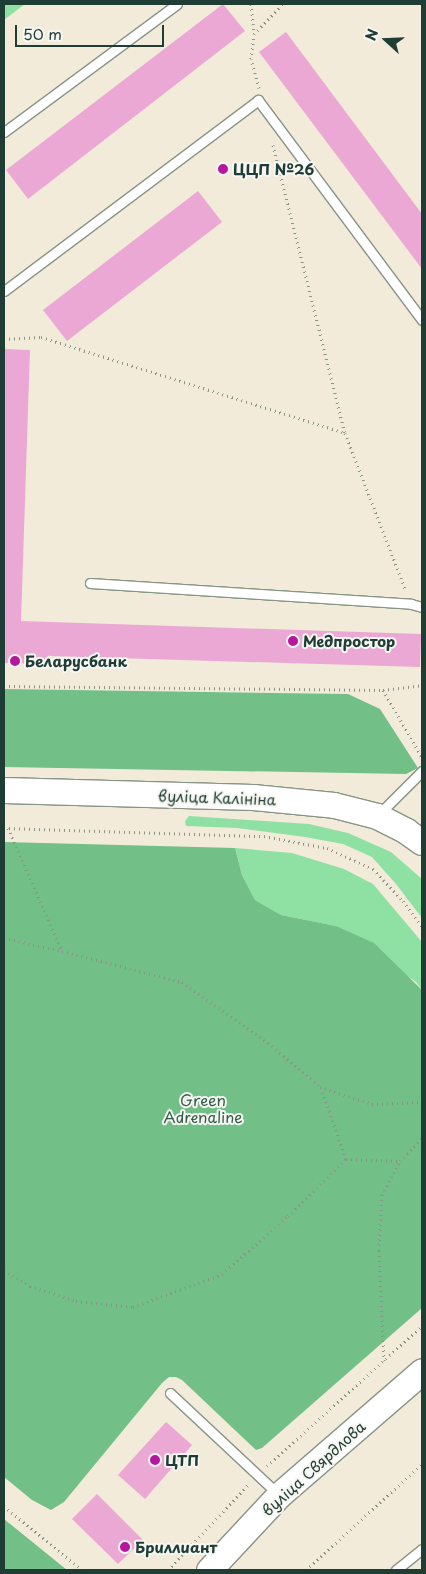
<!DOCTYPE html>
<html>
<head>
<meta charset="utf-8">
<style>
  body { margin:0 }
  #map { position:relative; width:426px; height:1574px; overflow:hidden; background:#f2ebd9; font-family:"Playpen Sans",sans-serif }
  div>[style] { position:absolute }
  .green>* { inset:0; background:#8ee1a2 }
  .forest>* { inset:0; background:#72bf88 }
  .building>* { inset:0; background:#eba8d4 }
  .path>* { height:3px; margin-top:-1.5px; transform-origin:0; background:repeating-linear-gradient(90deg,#889486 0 1px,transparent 0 5px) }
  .roads { filter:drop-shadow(1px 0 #889486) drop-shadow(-1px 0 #889486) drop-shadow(0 1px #889486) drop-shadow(0 -1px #889486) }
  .service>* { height:9px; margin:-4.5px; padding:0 4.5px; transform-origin:4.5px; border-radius:4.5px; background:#fff }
  .secondary>* { height:25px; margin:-12.5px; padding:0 12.5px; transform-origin:12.5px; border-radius:12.5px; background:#fff }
  .dots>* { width:14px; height:14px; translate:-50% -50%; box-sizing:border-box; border:2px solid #f6f6f2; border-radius:50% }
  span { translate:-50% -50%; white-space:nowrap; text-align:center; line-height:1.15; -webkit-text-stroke:4px #f6f6f2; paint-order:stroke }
  .poi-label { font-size:15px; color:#1f3d34; font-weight:700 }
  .left { translate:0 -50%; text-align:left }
  .street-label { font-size:15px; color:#1f3d34 }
  .park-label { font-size:15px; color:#355e4a }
  .frame { position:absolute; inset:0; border:5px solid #1f3d34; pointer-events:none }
  .north { position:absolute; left:361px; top:15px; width:50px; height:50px; -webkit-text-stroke:4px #f6f6f2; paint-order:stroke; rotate:290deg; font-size:14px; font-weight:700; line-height:20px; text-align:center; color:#1f3d34 }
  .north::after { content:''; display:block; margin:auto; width:18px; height:22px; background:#1f3d34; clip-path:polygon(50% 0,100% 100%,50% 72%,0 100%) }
  .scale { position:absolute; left:15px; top:25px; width:149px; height:22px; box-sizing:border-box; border:2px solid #1f3d34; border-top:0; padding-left:6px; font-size:15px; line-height:18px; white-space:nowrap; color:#1f3d34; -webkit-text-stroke:4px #f6f6f2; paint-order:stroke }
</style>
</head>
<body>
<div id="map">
  <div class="green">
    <i style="clip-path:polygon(4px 4px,25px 4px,4px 20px)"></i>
    <i style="clip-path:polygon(189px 816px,309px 824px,348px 833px,391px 852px,422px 879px,422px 918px,396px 884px,372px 857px,343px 844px,305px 837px,237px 828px,186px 826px,185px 821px)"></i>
    <i style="clip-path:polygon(235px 848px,292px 853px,344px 869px,373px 884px,422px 942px,422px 990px,416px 982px,336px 926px,281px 915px,255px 900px,242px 875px)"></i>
  </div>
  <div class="forest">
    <i style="clip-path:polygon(4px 689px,348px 694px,380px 709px,418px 768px,406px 774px,4px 767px)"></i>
    <i style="clip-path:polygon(4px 842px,235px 848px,242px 875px,255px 900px,281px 915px,336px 926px,374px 943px,422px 990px,422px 1308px,262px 1448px,256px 1450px,182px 1380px,176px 1377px,169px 1377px,162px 1383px,64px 1502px,51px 1510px,32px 1500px,4px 1477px)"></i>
    <i style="clip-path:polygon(4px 1519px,67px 1570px,4px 1570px)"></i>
  </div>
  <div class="building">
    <i style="clip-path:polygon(223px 4px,245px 31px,28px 199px,6px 170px)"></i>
    <i style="clip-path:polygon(286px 32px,422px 214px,422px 269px,259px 52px)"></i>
    <i style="clip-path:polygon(198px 191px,222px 222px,67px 341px,43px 310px)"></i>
    <i style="clip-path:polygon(4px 349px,30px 350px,21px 621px,421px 634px,420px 667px,48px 656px,47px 664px,4px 663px)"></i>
    <i style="clip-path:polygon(166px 1422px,192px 1445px,145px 1499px,118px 1475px)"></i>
    <i style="clip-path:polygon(97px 1494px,143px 1540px,118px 1564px,72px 1519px)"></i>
  </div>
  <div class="path">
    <i style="left:251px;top:4px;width:29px;rotate:84deg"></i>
    <i style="left:259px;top:88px;width:30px;rotate:-105deg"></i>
    <i style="left:251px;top:59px;width:25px;rotate:-83deg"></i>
    <i style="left:254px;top:34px;width:42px;rotate:-46deg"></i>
    <i style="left:273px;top:145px;width:297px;rotate:76deg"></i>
    <i style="left:345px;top:433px;width:169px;rotate:68.9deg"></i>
    <i style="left:4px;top:339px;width:37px;rotate:-3deg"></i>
    <i style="left:41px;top:337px;width:319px;rotate:17.5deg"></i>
    <i style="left:4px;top:686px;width:379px;rotate:0.6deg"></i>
    <i style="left:383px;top:690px;width:78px;rotate:59.8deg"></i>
    <i style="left:383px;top:690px;width:39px;rotate:-7deg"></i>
    <i style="left:4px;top:828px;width:260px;rotate:1.8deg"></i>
    <i style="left:264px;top:836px;width:64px;rotate:10.8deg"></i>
    <i style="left:327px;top:848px;width:51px;rotate:24.5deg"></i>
    <i style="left:373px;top:869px;width:44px;rotate:46.8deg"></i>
    <i style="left:403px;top:901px;width:32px;rotate:54deg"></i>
    <i style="left:8px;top:828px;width:134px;rotate:66.3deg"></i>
    <i style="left:62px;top:951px;width:124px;rotate:14.5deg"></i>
    <i style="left:182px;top:982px;width:110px;rotate:35.4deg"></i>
    <i style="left:272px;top:1046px;width:63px;rotate:40.5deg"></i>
    <i style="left:320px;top:1087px;width:55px;rotate:18.1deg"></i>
    <i style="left:372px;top:1104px;width:50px;rotate:-2.3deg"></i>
    <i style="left:4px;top:938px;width:58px;rotate:12.8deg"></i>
    <i style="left:346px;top:1159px;width:54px;rotate:2.1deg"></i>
    <i style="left:4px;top:1270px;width:31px;rotate:32deg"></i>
    <i style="left:30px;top:1286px;width:48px;rotate:18.1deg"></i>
    <i style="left:76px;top:1301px;width:57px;rotate:6deg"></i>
    <i style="left:133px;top:1307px;width:95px;rotate:-20.3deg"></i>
    <i style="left:222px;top:1274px;width:88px;rotate:-41.3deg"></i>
    <i style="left:288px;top:1216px;width:81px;rotate:-44.5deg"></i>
    <i style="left:346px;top:1159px;width:75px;rotate:-109.4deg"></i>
    <i style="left:384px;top:1361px;width:111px;rotate:-92.6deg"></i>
    <i style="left:379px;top:1250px;width:55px;rotate:-86.9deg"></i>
    <i style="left:382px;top:1195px;width:38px;rotate:-62deg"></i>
    <i style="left:400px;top:1161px;width:32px;rotate:-46deg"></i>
    <i style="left:267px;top:1466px;width:209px;rotate:-42.1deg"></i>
    <i style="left:4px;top:1506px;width:101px;rotate:39.4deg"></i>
    <i style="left:168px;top:1570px;width:117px;rotate:-46.7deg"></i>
    <i style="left:306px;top:1570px;width:157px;rotate:-42.4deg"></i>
  </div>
  <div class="roads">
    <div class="service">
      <i style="left:4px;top:132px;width:215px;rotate:-36.5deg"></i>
      <i style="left:4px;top:291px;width:318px;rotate:-36.9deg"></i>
      <i style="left:258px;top:100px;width:274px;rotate:53.3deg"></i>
      <i style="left:90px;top:583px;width:322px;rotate:3.7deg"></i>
      <i style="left:411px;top:604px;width:11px;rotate:15deg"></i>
      <i style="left:378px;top:815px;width:62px;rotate:-45deg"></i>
      <i style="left:170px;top:1393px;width:146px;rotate:43.1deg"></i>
      <i style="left:396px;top:1570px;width:33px;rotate:-39deg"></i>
    </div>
    <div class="secondary">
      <i style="left:4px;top:790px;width:249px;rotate:1.6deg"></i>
      <i style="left:253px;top:797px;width:81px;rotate:5.6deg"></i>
      <i style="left:334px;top:805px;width:44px;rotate:14.3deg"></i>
      <i style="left:377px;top:816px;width:33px;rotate:27deg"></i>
      <i style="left:406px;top:831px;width:19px;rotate:35deg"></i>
      <i style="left:209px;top:1570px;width:103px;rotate:-47deg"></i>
      <i style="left:279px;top:1495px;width:189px;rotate:-40.9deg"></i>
    </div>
  </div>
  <div class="dots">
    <i style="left:223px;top:169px;background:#b5179e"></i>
    <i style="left:293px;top:641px;background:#b5179e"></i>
    <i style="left:15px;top:661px;background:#b5179e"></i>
    <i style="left:155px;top:1460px;background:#b5179e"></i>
    <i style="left:125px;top:1547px;background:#b5179e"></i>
  </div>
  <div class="poi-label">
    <span class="left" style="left:233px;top:169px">ЦЦП №26</span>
    <span class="left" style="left:303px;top:641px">Медпростор</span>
    <span class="left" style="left:25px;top:661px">Беларусбанк</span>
    <span class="left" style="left:165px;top:1460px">ЦТП</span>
    <span class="left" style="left:135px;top:1547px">Бриллиант</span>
  </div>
  <div class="street-label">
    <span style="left:217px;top:797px;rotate:2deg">вуліца Калініна</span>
    <span style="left:313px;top:1468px;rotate:-42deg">вуліца Свярдлова</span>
  </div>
  <div class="park-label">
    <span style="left:203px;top:1108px">Green<br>Adrenaline</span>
  </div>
  <div class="frame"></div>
  <div class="north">N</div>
  <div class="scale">50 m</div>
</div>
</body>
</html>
